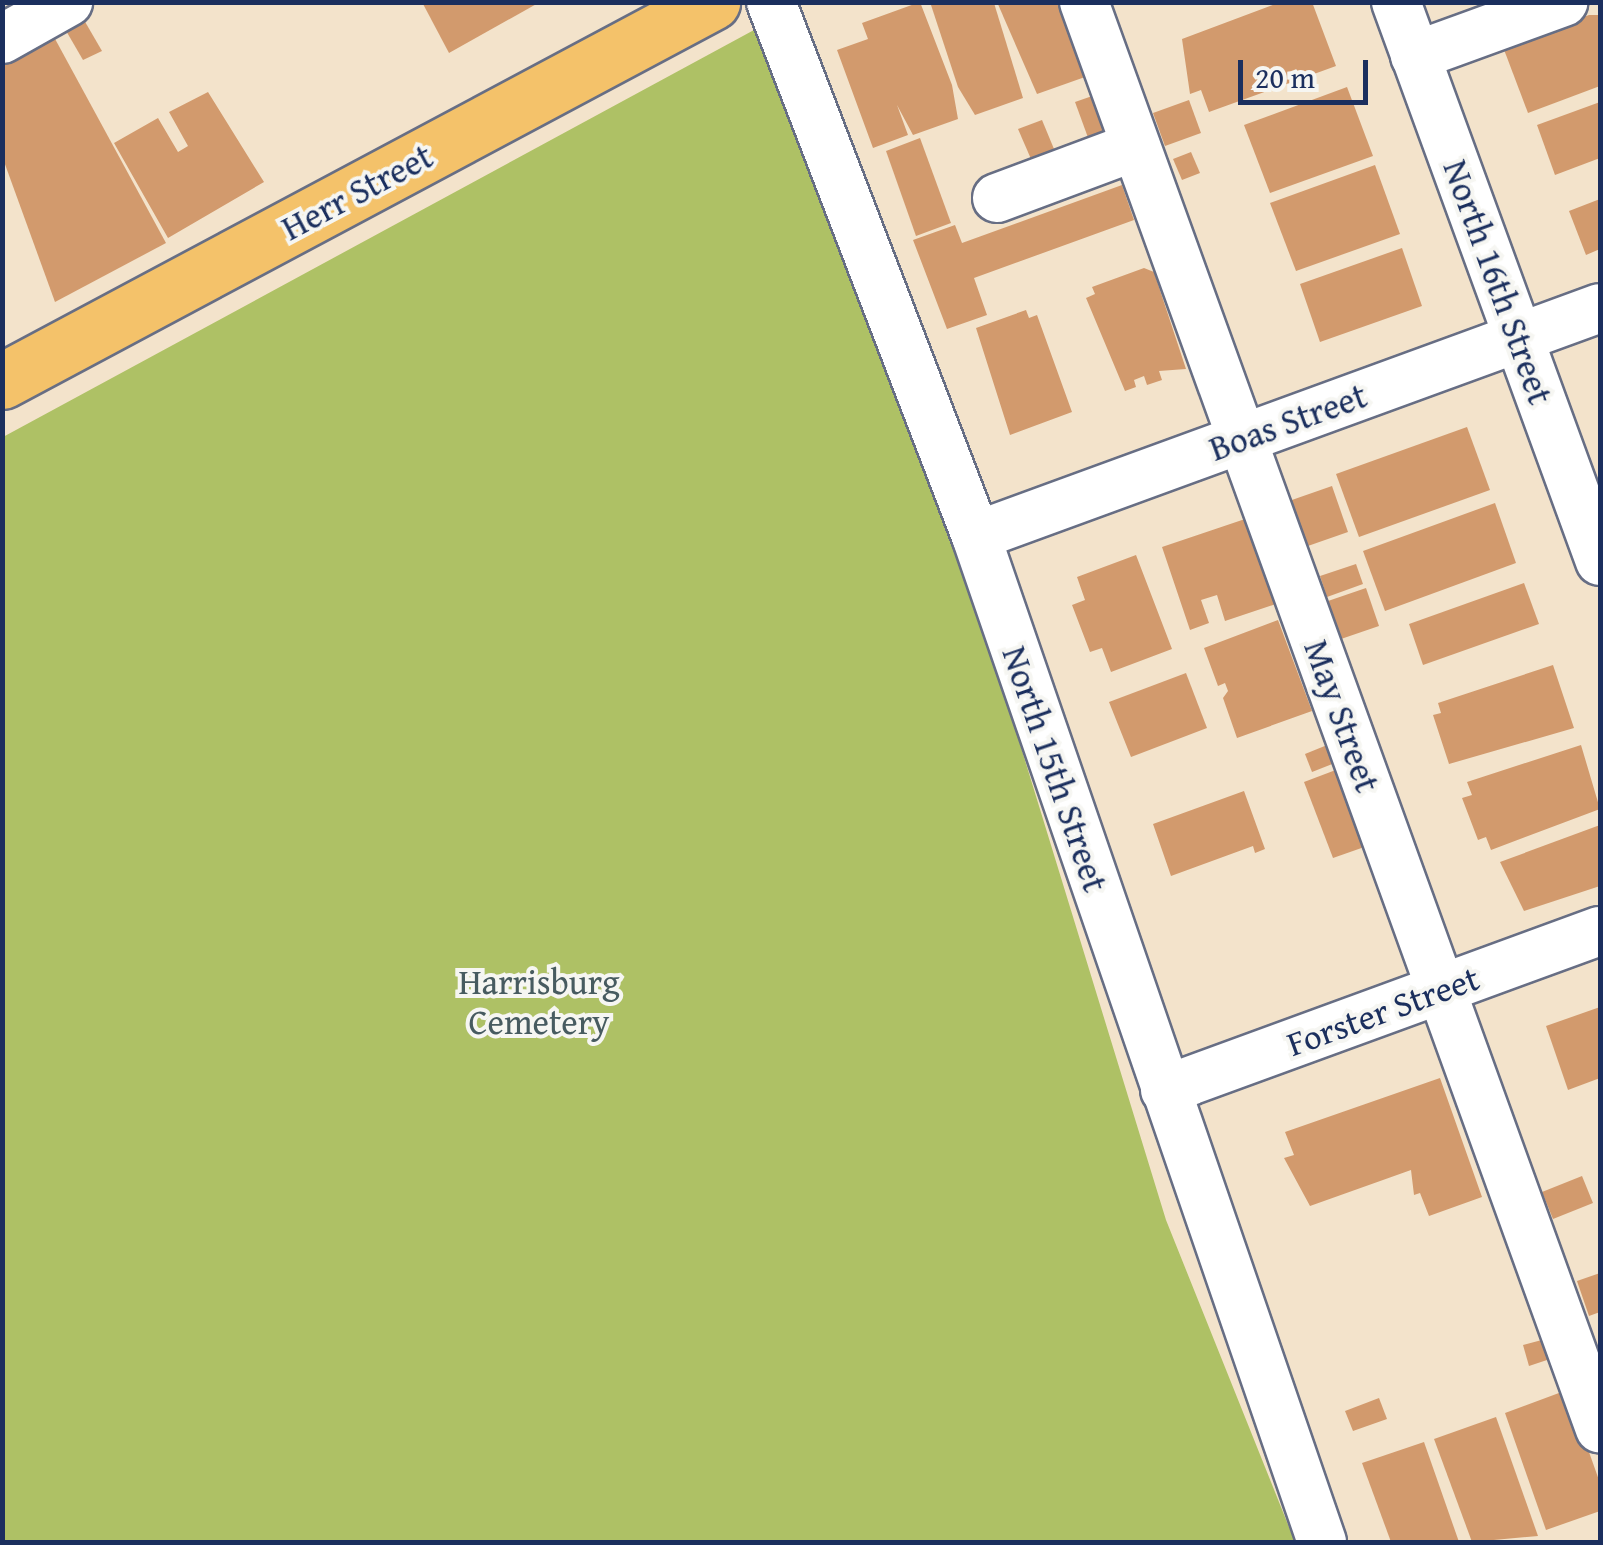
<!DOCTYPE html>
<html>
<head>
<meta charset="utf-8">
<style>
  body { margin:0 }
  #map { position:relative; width:1603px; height:1545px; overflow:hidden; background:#f3e3cb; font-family:"Gentium Book Plus",serif }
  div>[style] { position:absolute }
  .green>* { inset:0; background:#aec165 }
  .building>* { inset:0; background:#d29a6d }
  .roads { filter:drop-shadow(2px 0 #676e84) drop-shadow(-2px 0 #676e84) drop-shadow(0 2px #676e84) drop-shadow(0 -2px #676e84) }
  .minor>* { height:48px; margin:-24px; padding:0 24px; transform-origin:24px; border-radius:24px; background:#fff }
  .major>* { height:55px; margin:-27.5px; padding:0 27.5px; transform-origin:27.5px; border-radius:27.5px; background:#f4c26a }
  span { translate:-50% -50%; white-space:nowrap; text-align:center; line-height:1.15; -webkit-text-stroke:8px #f6f6f2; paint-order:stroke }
  .street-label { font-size:35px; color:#1b2f5e }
  .park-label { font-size:35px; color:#475b60 }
  .frame { position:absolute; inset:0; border:5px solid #1b2f5e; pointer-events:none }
  .scale { position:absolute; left:1238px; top:60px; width:130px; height:45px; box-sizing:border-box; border:5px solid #1b2f5e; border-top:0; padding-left:12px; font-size:30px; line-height:35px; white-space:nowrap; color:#1b2f5e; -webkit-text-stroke:8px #f6f6f2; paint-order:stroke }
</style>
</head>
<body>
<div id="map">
  <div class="green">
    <i style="clip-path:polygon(754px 30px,935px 467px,1166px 1220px,1295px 1542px,3px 1542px,3px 437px)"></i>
  </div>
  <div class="building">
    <i style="clip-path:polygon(422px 2px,540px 2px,449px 53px)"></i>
    <i style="clip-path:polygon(920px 2px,952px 85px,958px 119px,913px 135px,897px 105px,908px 135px,873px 148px,837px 50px,868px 39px,862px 23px)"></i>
    <i style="clip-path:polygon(930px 2px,994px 3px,1023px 98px,975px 115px,958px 87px)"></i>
    <i style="clip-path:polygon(997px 2px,1066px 2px,1085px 77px,1037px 94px)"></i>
    <i style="clip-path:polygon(1281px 2px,1312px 2px,1336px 66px,1209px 112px,1201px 90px,1190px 94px,1182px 39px)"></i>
    <i style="clip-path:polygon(1589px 15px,1600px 15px,1600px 86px,1528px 113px,1503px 47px)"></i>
    <i style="clip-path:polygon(84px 20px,102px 51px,83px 60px,65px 29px)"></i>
    <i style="clip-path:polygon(54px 37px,166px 243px,55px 302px,2px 156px,2px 63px)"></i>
    <i style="clip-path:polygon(1347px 87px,1373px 156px,1270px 193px,1244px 125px)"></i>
    <i style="clip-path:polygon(208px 92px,264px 182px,168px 238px,114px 143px,158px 118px,178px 152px,188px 146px,169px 112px)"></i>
    <i style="clip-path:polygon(1098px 94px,1112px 134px,1090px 143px,1075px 102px)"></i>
    <i style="clip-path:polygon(1189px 100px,1201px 133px,1165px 146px,1153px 113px)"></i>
    <i style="clip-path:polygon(1600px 102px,1600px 158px,1555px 175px,1537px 125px)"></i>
    <i style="clip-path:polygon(1042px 120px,1054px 149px,1031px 159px,1018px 129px)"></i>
    <i style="clip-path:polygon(920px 138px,951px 223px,916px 236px,886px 151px)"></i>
    <i style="clip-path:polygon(1191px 152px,1200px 173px,1182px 180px,1173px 159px)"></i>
    <i style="clip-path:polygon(1375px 165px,1400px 234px,1296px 271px,1270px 203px)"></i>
    <i style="clip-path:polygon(1122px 185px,1134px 220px,974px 278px,987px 315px,947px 329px,913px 240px,955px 225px,962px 243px)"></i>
    <i style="clip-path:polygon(1600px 199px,1600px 249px,1586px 255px,1569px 211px)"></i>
    <i style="clip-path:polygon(1402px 248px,1422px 306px,1320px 342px,1300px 284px)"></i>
    <i style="clip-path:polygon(1144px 268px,1154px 272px,1186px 369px,1159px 371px,1162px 380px,1147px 385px,1144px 376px,1134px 380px,1136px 387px,1125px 391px,1086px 298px,1095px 294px,1092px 287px)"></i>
    <i style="clip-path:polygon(1026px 310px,1029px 318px,1037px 315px,1072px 412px,1010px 435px,976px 328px)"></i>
    <i style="clip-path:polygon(1467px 427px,1490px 490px,1359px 537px,1336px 474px)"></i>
    <i style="clip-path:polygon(1332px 486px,1348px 532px,1305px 547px,1289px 501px)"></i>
    <i style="clip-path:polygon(1495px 503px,1516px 563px,1385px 611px,1363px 551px)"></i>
    <i style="clip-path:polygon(1248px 518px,1276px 604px,1225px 621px,1217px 595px,1201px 600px,1209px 623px,1190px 630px,1162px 547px)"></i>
    <i style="clip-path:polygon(1136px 555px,1172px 649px,1111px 672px,1102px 648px,1090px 652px,1072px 605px,1085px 600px,1077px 577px)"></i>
    <i style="clip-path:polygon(1356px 564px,1363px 584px,1327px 597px,1320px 576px)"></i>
    <i style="clip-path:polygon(1524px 583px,1539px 624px,1423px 665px,1409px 624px)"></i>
    <i style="clip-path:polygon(1366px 588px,1379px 626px,1341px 639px,1328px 601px)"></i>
    <i style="clip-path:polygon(1278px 620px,1312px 711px,1237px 738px,1223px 698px,1228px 691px,1225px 683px,1218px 686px,1204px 648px)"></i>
    <i style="clip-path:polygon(1553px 665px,1574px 728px,1449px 764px,1433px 715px,1441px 713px,1438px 703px)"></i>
    <i style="clip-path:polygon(1186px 673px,1207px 728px,1131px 757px,1109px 702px)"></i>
    <i style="clip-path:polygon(1337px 741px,1345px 759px,1312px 772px,1305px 754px)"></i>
    <i style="clip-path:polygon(1581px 745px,1600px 809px,1491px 850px,1486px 837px,1478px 840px,1462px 798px,1472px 795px,1467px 782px)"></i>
    <i style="clip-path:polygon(1341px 768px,1370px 845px,1333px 858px,1304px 782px)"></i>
    <i style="clip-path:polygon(1244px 791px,1265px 849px,1255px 853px,1253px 846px,1171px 876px,1153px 824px)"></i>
    <i style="clip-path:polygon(1600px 825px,1600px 886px,1524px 911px,1500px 862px)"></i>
    <i style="clip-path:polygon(1600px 1007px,1600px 1078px,1568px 1090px,1546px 1026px)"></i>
    <i style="clip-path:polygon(1440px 1078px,1482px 1197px,1429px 1216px,1420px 1193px,1414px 1195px,1411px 1170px,1310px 1206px,1284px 1158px,1294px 1155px,1285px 1132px)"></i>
    <i style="clip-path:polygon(1582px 1176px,1593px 1203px,1553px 1219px,1542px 1192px)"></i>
    <i style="clip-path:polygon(1600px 1273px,1600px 1312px,1589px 1316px,1577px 1281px)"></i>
    <i style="clip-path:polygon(1553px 1337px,1559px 1356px,1529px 1366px,1523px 1345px)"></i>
    <i style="clip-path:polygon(1567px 1390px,1600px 1483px,1600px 1511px,1546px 1530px,1505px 1413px)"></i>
    <i style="clip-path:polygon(1379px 1398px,1387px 1419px,1353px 1431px,1345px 1411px)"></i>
    <i style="clip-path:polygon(1496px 1417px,1538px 1536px,1472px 1542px,1434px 1439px)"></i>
    <i style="clip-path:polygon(1424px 1442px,1459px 1542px,1391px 1542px,1362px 1463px)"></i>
  </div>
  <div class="roads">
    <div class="minor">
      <i style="left:771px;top:2px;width:572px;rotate:69deg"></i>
      <i style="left:976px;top:536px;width:1064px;rotate:71.02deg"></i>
      <i style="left:1084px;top:2px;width:1517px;rotate:70.12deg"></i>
      <i style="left:1396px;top:2px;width:595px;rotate:69.95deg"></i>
      <i style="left:2px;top:39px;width:76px;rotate:-29.3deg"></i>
      <i style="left:1415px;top:56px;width:158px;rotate:-20deg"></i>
      <i style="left:997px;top:198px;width:148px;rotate:-20.5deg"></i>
      <i style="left:976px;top:536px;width:664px;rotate:-20.07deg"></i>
      <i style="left:1165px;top:1090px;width:463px;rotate:-20.1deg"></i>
    </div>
    <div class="major">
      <i style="left:2px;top:381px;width:805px;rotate:-28.09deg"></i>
    </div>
  </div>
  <div class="street-label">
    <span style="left:357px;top:192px;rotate:-28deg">Herr Street</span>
    <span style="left:1498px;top:282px;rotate:70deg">North 16th Street</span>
    <span style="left:1288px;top:422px;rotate:-20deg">Boas Street</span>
    <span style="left:1342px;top:716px;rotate:70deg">May Street</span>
    <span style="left:1055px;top:769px;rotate:71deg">North 15th Street</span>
    <span style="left:1383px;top:1011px;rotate:-20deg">Forster Street</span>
  </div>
  <div class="park-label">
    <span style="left:539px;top:1002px">Harrisburg<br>Cemetery</span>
  </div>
  <div class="frame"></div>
  <div class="scale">20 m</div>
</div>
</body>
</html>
